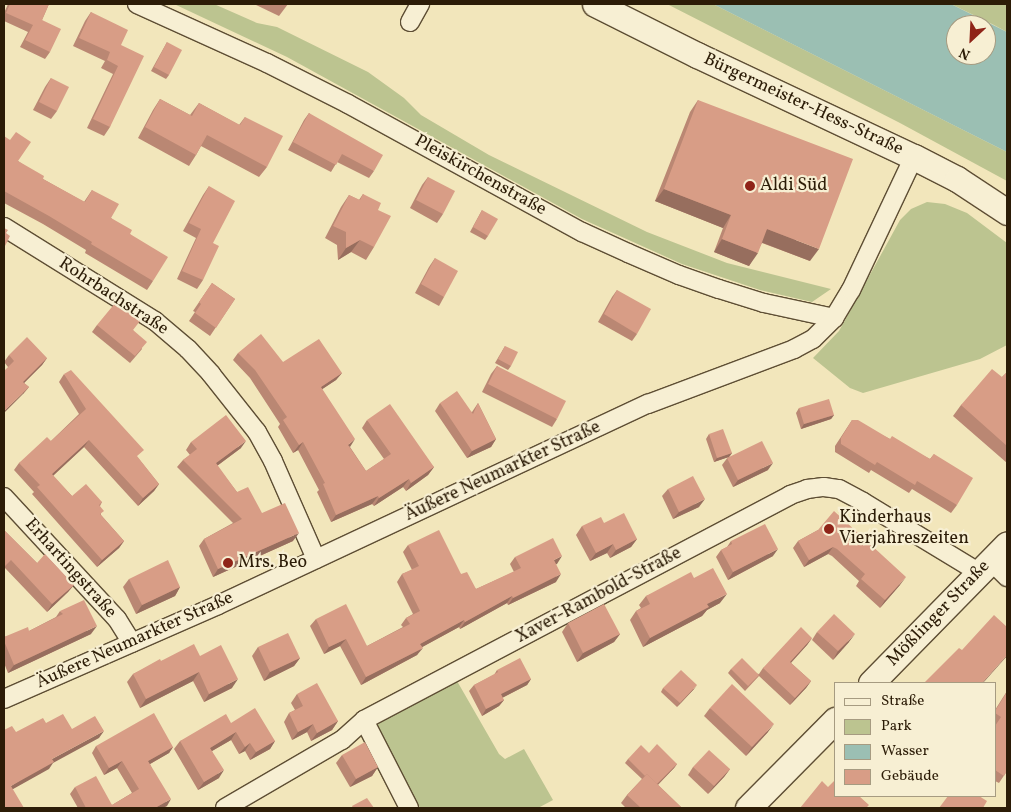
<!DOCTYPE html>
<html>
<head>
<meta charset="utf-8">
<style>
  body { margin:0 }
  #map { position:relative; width:1011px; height:812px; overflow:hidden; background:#f2e6bb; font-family:Vollkorn,serif }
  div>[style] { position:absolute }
  .green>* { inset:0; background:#bcc490 }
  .water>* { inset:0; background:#9bbfb3 }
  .roads { filter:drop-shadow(1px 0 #5e4e34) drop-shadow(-1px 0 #5e4e34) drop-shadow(0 1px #5e4e34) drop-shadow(0 -1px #5e4e34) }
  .street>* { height:18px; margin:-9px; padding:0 9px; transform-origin:9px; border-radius:9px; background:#f7efd3 }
  .secondary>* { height:25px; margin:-12.5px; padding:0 12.5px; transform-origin:12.5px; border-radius:12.5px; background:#f7efd3 }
  .wall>* { inset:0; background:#ba8773 }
  .shaded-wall>* { inset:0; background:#976e5e }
  .building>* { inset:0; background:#d89d86 }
  .dots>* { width:14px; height:14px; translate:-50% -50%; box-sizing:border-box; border:2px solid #f7efd3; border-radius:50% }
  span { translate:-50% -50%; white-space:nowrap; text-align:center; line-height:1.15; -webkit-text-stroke:4.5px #f7efd3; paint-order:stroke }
  .street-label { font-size:18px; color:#2c1c07 }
  .poi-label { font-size:18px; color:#2c1c07 }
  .left { translate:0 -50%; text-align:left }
  .frame { position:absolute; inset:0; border:5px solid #2c1c07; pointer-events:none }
  .legend { position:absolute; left:834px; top:682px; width:162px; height:115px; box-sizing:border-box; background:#f7efd3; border:1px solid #a69b81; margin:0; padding:6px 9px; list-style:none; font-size:15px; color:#2c1c07 }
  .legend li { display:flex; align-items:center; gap:10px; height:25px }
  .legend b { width:25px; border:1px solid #a69b81 }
  .north { position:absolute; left:946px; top:15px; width:50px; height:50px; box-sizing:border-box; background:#f7efd3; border:1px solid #a69b81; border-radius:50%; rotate:205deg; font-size:14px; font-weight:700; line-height:20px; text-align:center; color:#2c1c07 }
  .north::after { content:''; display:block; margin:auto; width:18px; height:22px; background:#8f2418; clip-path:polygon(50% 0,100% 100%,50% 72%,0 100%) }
</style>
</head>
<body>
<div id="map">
  <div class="green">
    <i style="clip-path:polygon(174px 4px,214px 4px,257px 23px,277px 27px,368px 72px,404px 98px,421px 115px,489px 155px,647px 232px,727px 263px,831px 289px,812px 302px,760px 290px,682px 264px,582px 219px,287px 57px)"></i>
    <i style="clip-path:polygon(667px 4px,713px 4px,1007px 152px,1007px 181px,900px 123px)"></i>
    <i style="clip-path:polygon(951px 4px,1007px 4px,1007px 32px,994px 25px)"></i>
    <i style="clip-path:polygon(927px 202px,945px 204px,967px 213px,1007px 243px,1007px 345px,980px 359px,863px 393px,850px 388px,813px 358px,839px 331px,900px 220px,911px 209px)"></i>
    <i style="clip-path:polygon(457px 681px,499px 754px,505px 759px,524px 749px,553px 800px,538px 808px,420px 808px,377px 733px,377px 725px,393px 713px)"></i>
  </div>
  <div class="water">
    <i style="clip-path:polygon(evenodd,713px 4px,951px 4px,1007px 32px,1007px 152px,713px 4px,956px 25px,986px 25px,986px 55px,956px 55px,956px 25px)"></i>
  </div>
  <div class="roads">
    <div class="street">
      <i style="left:137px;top:4px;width:143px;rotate:24.4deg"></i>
      <i style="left:267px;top:63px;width:91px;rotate:26.8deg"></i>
      <i style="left:348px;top:104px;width:267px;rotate:28.7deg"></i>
      <i style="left:582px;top:232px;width:51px;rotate:24.5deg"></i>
      <i style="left:628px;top:253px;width:56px;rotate:23.3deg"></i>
      <i style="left:679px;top:275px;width:42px;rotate:19.3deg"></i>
      <i style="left:719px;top:289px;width:47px;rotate:17.3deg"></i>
      <i style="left:764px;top:303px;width:72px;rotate:12.1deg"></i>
      <i style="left:410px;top:22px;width:21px;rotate:-61deg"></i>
      <i style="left:4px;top:227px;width:178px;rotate:31.9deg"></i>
      <i style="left:155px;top:321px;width:43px;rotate:40.3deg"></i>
      <i style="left:188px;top:349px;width:34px;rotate:47deg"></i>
      <i style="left:211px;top:374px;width:74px;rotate:51.6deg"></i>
      <i style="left:257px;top:432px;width:33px;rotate:61deg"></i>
      <i style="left:273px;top:461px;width:107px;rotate:66.3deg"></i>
      <i style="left:4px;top:497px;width:166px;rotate:47.2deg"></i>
      <i style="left:117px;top:619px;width:28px;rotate:58deg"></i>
      <i style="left:991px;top:561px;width:23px;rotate:45deg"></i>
      <i style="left:4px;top:699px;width:234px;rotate:-23.7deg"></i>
      <i style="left:218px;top:605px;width:475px;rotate:-25.1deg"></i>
      <i style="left:648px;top:404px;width:156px;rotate:-20.6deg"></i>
      <i style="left:794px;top:349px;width:21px;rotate:-28deg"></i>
      <i style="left:813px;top:339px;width:30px;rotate:-45deg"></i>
      <i style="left:834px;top:318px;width:33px;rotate:-59deg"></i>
      <i style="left:851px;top:290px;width:147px;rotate:-64.7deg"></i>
      <i style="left:364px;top:720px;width:99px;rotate:62.9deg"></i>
      <i style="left:225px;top:808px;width:135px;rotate:-30.2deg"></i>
      <i style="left:342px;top:740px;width:30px;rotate:-42deg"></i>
      <i style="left:364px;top:720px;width:482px;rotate:-27.8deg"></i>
      <i style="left:790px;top:495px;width:18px;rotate:-19deg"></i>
      <i style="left:807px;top:489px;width:17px;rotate:-7deg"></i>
      <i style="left:824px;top:487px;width:15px;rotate:8deg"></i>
      <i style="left:839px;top:489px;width:27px;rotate:28deg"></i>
      <i style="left:863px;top:502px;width:137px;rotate:31.3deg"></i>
    </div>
    <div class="secondary">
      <i style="left:595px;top:4px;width:114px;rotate:26.6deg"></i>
      <i style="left:697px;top:55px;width:240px;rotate:25.2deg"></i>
      <i style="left:914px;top:157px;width:48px;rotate:27.1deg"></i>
      <i style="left:957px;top:179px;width:60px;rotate:33.4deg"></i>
      <i style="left:871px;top:683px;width:194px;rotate:-45.6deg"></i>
      <i style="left:748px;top:808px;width:124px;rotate:-45.3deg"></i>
    </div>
  </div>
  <div class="wall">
    <i style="clip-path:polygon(8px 4px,49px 4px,42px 20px,50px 52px,45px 59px,20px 47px,28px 32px,4px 21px,4px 13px)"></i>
    <i style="clip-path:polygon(254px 4px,288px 4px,279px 16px)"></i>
    <i style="clip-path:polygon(91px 12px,121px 45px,110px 127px,104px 136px,87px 128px,113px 74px,101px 68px,105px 61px,73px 46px,85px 21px)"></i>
    <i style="clip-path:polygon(167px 42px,169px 75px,166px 79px,151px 71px)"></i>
    <i style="clip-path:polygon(51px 78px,57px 111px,51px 119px,33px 110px,45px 87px)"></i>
    <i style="clip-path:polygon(160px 99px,190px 115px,199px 103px,239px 125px,245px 117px,267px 167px,259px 177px,201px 146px,196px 155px,189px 166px,138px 138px,153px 110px)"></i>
    <i style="clip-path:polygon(698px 100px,810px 261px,762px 243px,749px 266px,714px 252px,723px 228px,655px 201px,690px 112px)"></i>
    <i style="clip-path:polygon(309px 113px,374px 171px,369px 178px,337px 162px,331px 172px,288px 150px,304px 120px)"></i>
    <i style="clip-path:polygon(4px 136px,18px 161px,43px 179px,84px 202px,92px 190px,111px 218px,130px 234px,153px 281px,147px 290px,85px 253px,86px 250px,43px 224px,4px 203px)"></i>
    <i style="clip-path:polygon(428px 177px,443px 214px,437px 223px,410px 208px,422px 185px)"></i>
    <i style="clip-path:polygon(209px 186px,203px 280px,197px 289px,177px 279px,196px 238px,183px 231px,203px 195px)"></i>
    <i style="clip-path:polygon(363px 194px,378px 210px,374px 247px,366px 260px,351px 252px,338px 260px,337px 245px,325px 238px,341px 207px,349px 195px,359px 200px)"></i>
    <i style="clip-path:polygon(482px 210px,488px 236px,485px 240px,470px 232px)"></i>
    <i style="clip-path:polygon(435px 258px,444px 297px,439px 306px,415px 293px,429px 267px)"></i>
    <i style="clip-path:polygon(212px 283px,235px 299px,210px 336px,189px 321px,195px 312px,193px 311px)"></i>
    <i style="clip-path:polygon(617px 290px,637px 334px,632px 341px,598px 322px,612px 297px)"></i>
    <i style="clip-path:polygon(97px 325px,133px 330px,142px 349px,130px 363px,92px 332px)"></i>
    <i style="clip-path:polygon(505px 346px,511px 366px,508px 370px,495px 363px)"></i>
    <i style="clip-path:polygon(238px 353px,283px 362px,342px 373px,336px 380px,322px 389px,350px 447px,366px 471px,384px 459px,362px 428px,367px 420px,434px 467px,428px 475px,406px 491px,403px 487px,374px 506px,372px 504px,331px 522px,317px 492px,319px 490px,298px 450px,293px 453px,278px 427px,280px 424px,250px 378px,233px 360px)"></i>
    <i style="clip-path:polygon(9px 355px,47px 358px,42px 365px,24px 383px,29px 387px,23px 394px,8px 367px,4px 362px)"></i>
    <i style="clip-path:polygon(497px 366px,557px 419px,552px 427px,482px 392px,491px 374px)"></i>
    <i style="clip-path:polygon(1007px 372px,1007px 463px,953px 416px,961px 405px,1002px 377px)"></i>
    <i style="clip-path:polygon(64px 374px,138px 458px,159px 484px,154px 491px,138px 506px,84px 447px,53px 476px,72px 496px,102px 502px,100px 506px,101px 515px,124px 541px,119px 548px,97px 567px,32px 494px,34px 492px,14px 470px,19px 463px,51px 441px,79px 414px,59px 382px)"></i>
    <i style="clip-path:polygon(440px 403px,472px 412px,478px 403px,496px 439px,491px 447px,467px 458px,435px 411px)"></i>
    <i style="clip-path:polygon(799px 408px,834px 415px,831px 419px,801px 429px,796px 413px)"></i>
    <i style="clip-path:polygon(852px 420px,930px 459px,934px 454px,957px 505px,951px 513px,912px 489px,909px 493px,871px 470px,869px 473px,835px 452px,835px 446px)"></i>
    <i style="clip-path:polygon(709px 434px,732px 453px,729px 457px,768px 470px,733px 487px,722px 465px,728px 457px,714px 462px,706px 439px)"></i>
    <i style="clip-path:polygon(191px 442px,241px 448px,217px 466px,237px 492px,293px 541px,213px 577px,199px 546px,204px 539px,233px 523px,177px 467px,183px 460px,190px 455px,186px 450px)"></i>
    <i style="clip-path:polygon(668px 489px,699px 507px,673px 519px,662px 496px)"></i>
    <i style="clip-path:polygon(582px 526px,637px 539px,631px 547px,610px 558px,607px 553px,590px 561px,576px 535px)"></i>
    <i style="clip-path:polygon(4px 530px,37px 563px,74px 585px,68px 592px,47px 612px,5px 568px,4px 570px)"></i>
    <i style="clip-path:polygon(818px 530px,900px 585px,880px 608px,856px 586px,859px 581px,832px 556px,828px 554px,804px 567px,793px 548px,798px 541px)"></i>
    <i style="clip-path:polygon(731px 541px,773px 556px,728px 580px,716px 557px,721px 550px,727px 547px)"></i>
    <i style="clip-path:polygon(408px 545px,461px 574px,476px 589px,514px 572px,510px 564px,515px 557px,557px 564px,556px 564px,556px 582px,508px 605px,507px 603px,460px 629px,459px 627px,422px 647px,417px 655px,361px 685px,340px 646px,324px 654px,310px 626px,316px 619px,367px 646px,403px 627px,401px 625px,406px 618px,413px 614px,397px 582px,402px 574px,412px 570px,403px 552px)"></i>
    <i style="clip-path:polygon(694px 578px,720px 603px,707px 610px,702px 616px,643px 647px,630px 620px,636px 611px,641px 608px,639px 605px,646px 596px)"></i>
    <i style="clip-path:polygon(129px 579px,180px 587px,175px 596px,136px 614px,123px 587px)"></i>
    <i style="clip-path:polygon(60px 611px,91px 634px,8px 673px,4px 663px,4px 637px,29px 631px,56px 617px)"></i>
    <i style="clip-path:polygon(568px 623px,620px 634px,614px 642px,577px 662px,562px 632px)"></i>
    <i style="clip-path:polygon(817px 632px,849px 642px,833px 660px,812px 640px)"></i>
    <i style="clip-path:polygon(812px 638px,807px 645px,791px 663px,811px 681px,806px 688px,790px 705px,759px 676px,745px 691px,728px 673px,731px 669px,759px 674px,763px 668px)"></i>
    <i style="clip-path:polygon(258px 647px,300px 658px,294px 666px,264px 681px,252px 656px)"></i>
    <i style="clip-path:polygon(200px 656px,232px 688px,204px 702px,193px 681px,140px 708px,127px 682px,133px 674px,161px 661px)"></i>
    <i style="clip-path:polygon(497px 670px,531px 679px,527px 685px,502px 698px,504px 700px,499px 706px,482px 716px,469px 691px,474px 685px,494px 675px)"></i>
    <i style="clip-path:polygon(663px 688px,694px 689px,677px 707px,661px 692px)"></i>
    <i style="clip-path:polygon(1007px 691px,1007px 771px,999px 783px,995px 781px,995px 726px,996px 725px,995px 724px,995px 710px)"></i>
    <i style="clip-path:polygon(297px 694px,338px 721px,332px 730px,311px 741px,307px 732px,292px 740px,284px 722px,289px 713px,295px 710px,291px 703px)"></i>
    <i style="clip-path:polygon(710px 708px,768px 732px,746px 756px,704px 716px)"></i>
    <i style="clip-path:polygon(231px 723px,275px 741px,270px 749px,250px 760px,245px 751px,239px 754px,231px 740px,212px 751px,219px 778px,198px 790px,174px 749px,180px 741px)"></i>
    <i style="clip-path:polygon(96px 746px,173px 747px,169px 753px,150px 764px,167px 806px,162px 808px,78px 808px,70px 794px,75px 787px,112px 805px,132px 793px,117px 768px,104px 775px,92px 753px)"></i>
    <i style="clip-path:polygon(649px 753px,677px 764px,674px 768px,658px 785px,682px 808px,626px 808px,621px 803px,627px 795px,642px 779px,625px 763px,628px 759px)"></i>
    <i style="clip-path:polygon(342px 755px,378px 767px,372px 776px,350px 787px,336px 763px)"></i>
    <i style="clip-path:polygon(693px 767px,730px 769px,724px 777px,708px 794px,688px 775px)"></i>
  </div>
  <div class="shaded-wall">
    <i style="clip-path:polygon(664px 189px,731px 215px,723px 228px,655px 201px)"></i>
    <i style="clip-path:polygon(767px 229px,819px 249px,810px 261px,758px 241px)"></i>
    <i style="clip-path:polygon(722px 239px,758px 253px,749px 266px,714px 252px)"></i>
    <i style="clip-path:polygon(360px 240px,351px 252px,338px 260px,346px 248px)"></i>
    <i style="clip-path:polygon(47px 358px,42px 365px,18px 389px,23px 382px)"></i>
    <i style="clip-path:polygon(342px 373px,336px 380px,315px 394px,321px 387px)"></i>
    <i style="clip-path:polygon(29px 387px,23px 394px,4px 413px,4px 411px)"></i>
    <i style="clip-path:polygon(834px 415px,831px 419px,801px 429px,804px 424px)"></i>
    <i style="clip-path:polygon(355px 439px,350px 447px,348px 445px)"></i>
    <i style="clip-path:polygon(496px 439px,491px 447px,467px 458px,472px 451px)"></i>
    <i style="clip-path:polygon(89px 440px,84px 447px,46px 482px,52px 474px)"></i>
    <i style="clip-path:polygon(246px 441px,241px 448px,210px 471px,216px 463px)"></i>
    <i style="clip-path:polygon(303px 442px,298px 450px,293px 453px,299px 445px)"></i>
    <i style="clip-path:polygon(732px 453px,729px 457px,714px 462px,717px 458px)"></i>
    <i style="clip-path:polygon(773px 463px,768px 470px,733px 487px,738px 480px)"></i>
    <i style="clip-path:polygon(434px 467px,428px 475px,406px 491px,411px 483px)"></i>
    <i style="clip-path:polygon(409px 479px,403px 487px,374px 506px,379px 498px)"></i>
    <i style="clip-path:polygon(159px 484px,154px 491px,138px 506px,143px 498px)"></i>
    <i style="clip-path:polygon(378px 496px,372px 504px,331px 522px,336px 515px)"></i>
    <i style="clip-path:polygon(705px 499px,699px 507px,673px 519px,679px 512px)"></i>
    <i style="clip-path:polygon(299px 533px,293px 541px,213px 577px,218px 569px)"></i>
    <i style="clip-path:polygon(637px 539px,631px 547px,610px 558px,616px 550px)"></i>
    <i style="clip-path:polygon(124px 541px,119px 548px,97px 567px,102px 560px)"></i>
    <i style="clip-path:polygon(613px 544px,607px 553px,590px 561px,596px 553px)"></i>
    <i style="clip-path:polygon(833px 547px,828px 554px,804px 567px,809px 560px)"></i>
    <i style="clip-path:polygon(778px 549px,773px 556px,728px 580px,733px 572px)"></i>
    <i style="clip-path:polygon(562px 556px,557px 564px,549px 567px,554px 560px)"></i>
    <i style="clip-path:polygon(561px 574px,556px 582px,508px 605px,513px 598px)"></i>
    <i style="clip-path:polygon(906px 577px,900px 585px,880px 608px,885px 600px)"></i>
    <i style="clip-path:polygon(74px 585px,68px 592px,47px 612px,52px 604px)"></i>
    <i style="clip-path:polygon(180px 587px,175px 596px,136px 614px,142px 605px)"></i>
    <i style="clip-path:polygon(727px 594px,720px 603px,707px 610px,702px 616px,643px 647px,650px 638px,707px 604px)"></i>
    <i style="clip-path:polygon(512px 596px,507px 603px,460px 629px,465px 622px)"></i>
    <i style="clip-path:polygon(464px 620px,459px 627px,415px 651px,420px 644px)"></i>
    <i style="clip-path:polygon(97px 626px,91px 634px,8px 673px,14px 665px)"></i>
    <i style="clip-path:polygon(620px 634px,614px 642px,577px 662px,583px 653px)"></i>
    <i style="clip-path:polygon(855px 634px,849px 642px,833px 660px,838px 651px)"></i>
    <i style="clip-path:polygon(812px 638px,807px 645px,785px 669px,790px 662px)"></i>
    <i style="clip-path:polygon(346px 639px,340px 646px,324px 654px,329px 647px)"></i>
    <i style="clip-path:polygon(423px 648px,417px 655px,361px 685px,366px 677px)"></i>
    <i style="clip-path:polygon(1007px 655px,1007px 656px,983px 683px,982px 683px)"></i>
    <i style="clip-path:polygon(300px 658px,294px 666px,264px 681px,270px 672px)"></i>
    <i style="clip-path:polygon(199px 672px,193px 681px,140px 708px,146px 699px)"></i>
    <i style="clip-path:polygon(238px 679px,232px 688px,204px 702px,209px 694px)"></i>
    <i style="clip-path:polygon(531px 679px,527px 685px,496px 701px,501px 694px)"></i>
    <i style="clip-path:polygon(811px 681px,806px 688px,790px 705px,795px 698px)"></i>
    <i style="clip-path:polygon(697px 685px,694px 689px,677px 707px,680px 703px)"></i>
    <i style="clip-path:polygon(504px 700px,499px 706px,482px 716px,486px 709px)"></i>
    <i style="clip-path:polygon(338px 721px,332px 730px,311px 741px,317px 733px)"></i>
    <i style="clip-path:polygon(313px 724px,307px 732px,292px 740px,298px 732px)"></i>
    <i style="clip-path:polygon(774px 724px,768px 732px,746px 756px,752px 747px)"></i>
    <i style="clip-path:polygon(104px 731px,99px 738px,53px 763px,49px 769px,6px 793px,11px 786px,52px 759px)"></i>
    <i style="clip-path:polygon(236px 732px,231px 740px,205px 755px,210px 748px)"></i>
    <i style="clip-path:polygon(275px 741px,270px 749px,250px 760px,256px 752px)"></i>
    <i style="clip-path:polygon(250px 743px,245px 751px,239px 754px,245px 747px)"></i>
    <i style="clip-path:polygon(173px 747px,169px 753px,143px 768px,148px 761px)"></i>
    <i style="clip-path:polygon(122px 761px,117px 768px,104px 775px,109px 768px)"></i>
    <i style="clip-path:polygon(677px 764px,674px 768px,652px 790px,655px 786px)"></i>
    <i style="clip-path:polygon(378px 767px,372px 776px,350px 787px,356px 779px)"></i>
    <i style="clip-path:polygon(730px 769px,724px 777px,708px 794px,714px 786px)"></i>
    <i style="clip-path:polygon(224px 770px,219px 778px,198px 790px,204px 782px)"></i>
    <i style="clip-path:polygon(171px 799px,167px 806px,162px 808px,155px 808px)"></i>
  </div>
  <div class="building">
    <i style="clip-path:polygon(10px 4px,49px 4px,42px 20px,61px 29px,50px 52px,25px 40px,33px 25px,6px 13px)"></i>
    <i style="clip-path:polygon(91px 12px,128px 30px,121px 45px,144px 56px,110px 127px,93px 119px,118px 66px,107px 60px,110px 52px,79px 38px)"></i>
    <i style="clip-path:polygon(167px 42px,182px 50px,169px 75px,154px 67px)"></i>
    <i style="clip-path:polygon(51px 78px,69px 87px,57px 111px,39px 102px)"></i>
    <i style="clip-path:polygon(160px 99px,192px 116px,199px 103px,240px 125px,245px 117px,283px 136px,267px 167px,207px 135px,196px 155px,145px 127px)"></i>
    <i style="clip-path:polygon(698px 100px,853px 159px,819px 249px,767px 229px,758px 253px,722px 239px,731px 215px,664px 189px)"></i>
    <i style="clip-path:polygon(309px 113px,383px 155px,374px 171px,342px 154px,336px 165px,293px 142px)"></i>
    <i style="clip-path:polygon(16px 132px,31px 142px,18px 161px,44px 176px,43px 179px,85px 202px,92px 190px,119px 204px,111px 218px,132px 230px,130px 234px,168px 257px,153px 281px,91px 244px,92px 242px,49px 216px,4px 191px,4px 136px,10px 140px)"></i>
    <i style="clip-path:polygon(428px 177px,455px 191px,443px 214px,416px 200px)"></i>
    <i style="clip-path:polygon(209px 186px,235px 201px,213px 243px,219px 246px,203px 280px,182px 271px,201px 229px,189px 223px)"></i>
    <i style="clip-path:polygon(363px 194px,381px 203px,378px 210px,391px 216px,374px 247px,360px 240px,346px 248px,346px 232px,333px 226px,349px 195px,360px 200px)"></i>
    <i style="clip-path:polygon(482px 210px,498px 219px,488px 236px,473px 227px)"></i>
    <i style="clip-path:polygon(4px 228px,8px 230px,6px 233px,10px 236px,4px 248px)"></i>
    <i style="clip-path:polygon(435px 258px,458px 271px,444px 297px,421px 284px)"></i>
    <i style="clip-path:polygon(212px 283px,235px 299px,216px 328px,195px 313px,201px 304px,199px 302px)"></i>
    <i style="clip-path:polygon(617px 290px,651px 309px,637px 334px,604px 314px)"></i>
    <i style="clip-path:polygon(116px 302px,140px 321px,133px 330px,147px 342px,135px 356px,97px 325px)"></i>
    <i style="clip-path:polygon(261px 334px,283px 362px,319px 339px,342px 373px,321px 387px,355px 439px,348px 445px,366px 471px,391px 454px,367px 420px,390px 404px,434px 467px,411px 483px,409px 479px,379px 498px,378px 496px,336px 515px,323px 484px,325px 483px,303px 442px,299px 445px,283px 420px,287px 417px,255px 370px,238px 353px)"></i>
    <i style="clip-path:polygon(27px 337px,47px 358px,23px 382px,29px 387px,4px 411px,4px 371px,14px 361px,9px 355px)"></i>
    <i style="clip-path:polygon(505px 346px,518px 352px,511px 366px,498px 359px)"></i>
    <i style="clip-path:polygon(497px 366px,566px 401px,557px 419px,488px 384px)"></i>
    <i style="clip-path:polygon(992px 369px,1002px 377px,1007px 372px,1007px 446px,961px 405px)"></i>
    <i style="clip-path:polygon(71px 370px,144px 450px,137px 456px,159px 484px,143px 498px,89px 440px,52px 474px,72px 496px,86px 484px,102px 502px,99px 505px,104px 511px,100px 514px,124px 541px,102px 560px,37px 487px,40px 485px,19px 463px,47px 437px,51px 441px,86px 409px,64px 374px)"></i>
    <i style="clip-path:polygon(457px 391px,473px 414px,478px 403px,496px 439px,472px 451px,440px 403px)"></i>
    <i style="clip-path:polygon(829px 399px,834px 415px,804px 424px,799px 408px)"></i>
    <i style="clip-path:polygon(226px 415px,246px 441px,216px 463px,237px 492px,248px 487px,262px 513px,285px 503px,299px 533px,218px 569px,204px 539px,242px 519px,183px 460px,197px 449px,191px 442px)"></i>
    <i style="clip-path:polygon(852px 420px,858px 420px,890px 439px,892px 436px,930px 459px,934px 454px,973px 478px,957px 505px,917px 481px,915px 485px,877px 462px,875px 465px,841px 444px,841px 438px)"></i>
    <i style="clip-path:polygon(723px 429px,732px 453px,717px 458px,709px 434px)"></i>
    <i style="clip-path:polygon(762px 441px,773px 463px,738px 480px,727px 458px)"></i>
    <i style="clip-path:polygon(693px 476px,705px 499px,679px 512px,668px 489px)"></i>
    <i style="clip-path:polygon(834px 511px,906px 577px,885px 600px,861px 579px,865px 574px,837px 549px,833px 547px,809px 560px,798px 541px,818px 530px)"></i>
    <i style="clip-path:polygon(624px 513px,637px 539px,616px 550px,613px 544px,596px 553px,582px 526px,601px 517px,604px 523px)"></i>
    <i style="clip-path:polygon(765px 524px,778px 549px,733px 572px,721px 550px,732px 544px,731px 541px)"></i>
    <i style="clip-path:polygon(4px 530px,37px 563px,45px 554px,74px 585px,52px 604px,11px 560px,4px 567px)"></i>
    <i style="clip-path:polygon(439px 530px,461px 574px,467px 572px,476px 589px,521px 568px,515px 557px,553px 538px,562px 556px,554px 560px,561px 574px,513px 598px,512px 596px,465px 622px,464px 620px,420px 644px,423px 648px,366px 677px,346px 639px,329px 647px,316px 619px,346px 604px,367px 646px,410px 624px,406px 618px,420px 611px,402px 574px,419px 566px,408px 545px)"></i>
    <i style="clip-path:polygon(168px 560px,180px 587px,142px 605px,129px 579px)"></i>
    <i style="clip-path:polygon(713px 568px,727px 594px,707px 604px,709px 607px,650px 638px,636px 611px,650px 604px,646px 596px,691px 572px,694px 578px)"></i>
    <i style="clip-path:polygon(84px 600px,97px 626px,14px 665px,4px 641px,4px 637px,28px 627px,29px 631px,63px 614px,60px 611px)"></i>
    <i style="clip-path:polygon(604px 604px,620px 634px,583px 653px,568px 623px)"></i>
    <i style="clip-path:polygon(834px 614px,855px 634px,838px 651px,817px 632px)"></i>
    <i style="clip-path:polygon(994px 615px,1007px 627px,1007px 655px,982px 683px,965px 683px,963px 682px,962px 683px,924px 683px,959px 648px,962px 650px)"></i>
    <i style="clip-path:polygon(801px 627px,812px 638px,790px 662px,811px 681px,795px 698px,763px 668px)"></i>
    <i style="clip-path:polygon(288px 633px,300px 658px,270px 672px,258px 647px)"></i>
    <i style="clip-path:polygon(194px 644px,200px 656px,221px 645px,238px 679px,209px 694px,199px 672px,146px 699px,133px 674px,160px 659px,161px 661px)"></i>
    <i style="clip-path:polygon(520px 658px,531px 679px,501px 694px,504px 700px,486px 709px,474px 685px,498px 672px,497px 670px)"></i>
    <i style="clip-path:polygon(742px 658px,759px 675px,748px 686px,731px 669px)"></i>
    <i style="clip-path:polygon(681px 670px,697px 685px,680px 703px,663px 688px)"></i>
    <i style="clip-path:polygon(317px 683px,338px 721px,317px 733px,313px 724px,298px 732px,289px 713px,303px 706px,297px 694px)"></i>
    <i style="clip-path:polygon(732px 684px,774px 724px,752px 747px,710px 708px)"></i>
    <i style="clip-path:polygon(1007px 692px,1007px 771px,1004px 776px,995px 770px,995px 726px,1001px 717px,995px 713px,995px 711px)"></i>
    <i style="clip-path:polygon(255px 708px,275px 741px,256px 752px,250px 743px,245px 747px,236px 732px,210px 748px,224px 770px,204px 782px,180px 741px,226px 714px,231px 723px)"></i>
    <i style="clip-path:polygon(154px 713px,173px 747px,148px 761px,171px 799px,155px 808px,86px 808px,75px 787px,96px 776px,112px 805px,139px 789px,122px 761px,109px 768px,96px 746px)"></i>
    <i style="clip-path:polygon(63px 714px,72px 729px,95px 716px,104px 731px,52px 759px,54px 762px,11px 786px,24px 808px,4px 808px,4px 730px,12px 726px,16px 732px,43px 718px,46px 723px)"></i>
    <i style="clip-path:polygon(365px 742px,378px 767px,356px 779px,342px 755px)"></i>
    <i style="clip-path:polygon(657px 744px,677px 764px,657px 784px,647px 774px,645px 776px,628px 759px,641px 745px,649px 753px)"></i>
    <i style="clip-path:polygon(709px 750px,730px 769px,714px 786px,693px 767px)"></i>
    <i style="clip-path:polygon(647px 774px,682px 808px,641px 808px,627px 795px)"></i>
    <i style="clip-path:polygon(835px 780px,835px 796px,859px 796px,869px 805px,866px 808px,800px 808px,822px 781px,828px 787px)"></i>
    <i style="clip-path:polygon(948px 796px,979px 796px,987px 801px,983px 808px,939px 808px)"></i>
    <i style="clip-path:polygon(367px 798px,374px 808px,353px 808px,352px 806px)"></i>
  </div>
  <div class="dots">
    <i style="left:750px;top:186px;background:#8f2418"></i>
    <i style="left:829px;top:529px;background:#8f2418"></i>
    <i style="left:228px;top:563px;background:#8f2418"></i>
  </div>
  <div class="street-label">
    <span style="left:803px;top:105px;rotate:25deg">Bürgermeister-Hess-Straße</span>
    <span style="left:480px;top:176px;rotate:29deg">Pleiskirchenstraße</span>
    <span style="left:113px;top:297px;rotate:33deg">Rohrbachstraße</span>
    <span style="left:503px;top:472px;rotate:-25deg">Äußere Neumarkter Straße</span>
    <span style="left:70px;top:569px;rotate:48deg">Erhartingstraße</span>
    <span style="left:599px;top:596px;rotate:-28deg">Xaver-Rambold-Straße</span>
    <span style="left:939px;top:614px;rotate:-46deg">Mößlinger Straße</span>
    <span style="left:135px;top:641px;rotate:-24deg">Äußere Neumarkter Straße</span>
  </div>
  <div class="poi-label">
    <span class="left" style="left:760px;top:186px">Aldi Süd</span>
    <span class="left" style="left:839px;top:529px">Kinderhaus<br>Vierjahreszeiten</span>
    <span class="left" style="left:238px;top:563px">Mrs. Beo</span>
  </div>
  <div class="frame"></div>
  <ul class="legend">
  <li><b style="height:6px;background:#f7efd3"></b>Straße</li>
  <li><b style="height:14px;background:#bcc490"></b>Park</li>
  <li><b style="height:14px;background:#9bbfb3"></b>Wasser</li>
  <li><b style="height:14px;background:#d89d86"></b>Gebäude</li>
  </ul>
  <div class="north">N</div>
</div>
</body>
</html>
